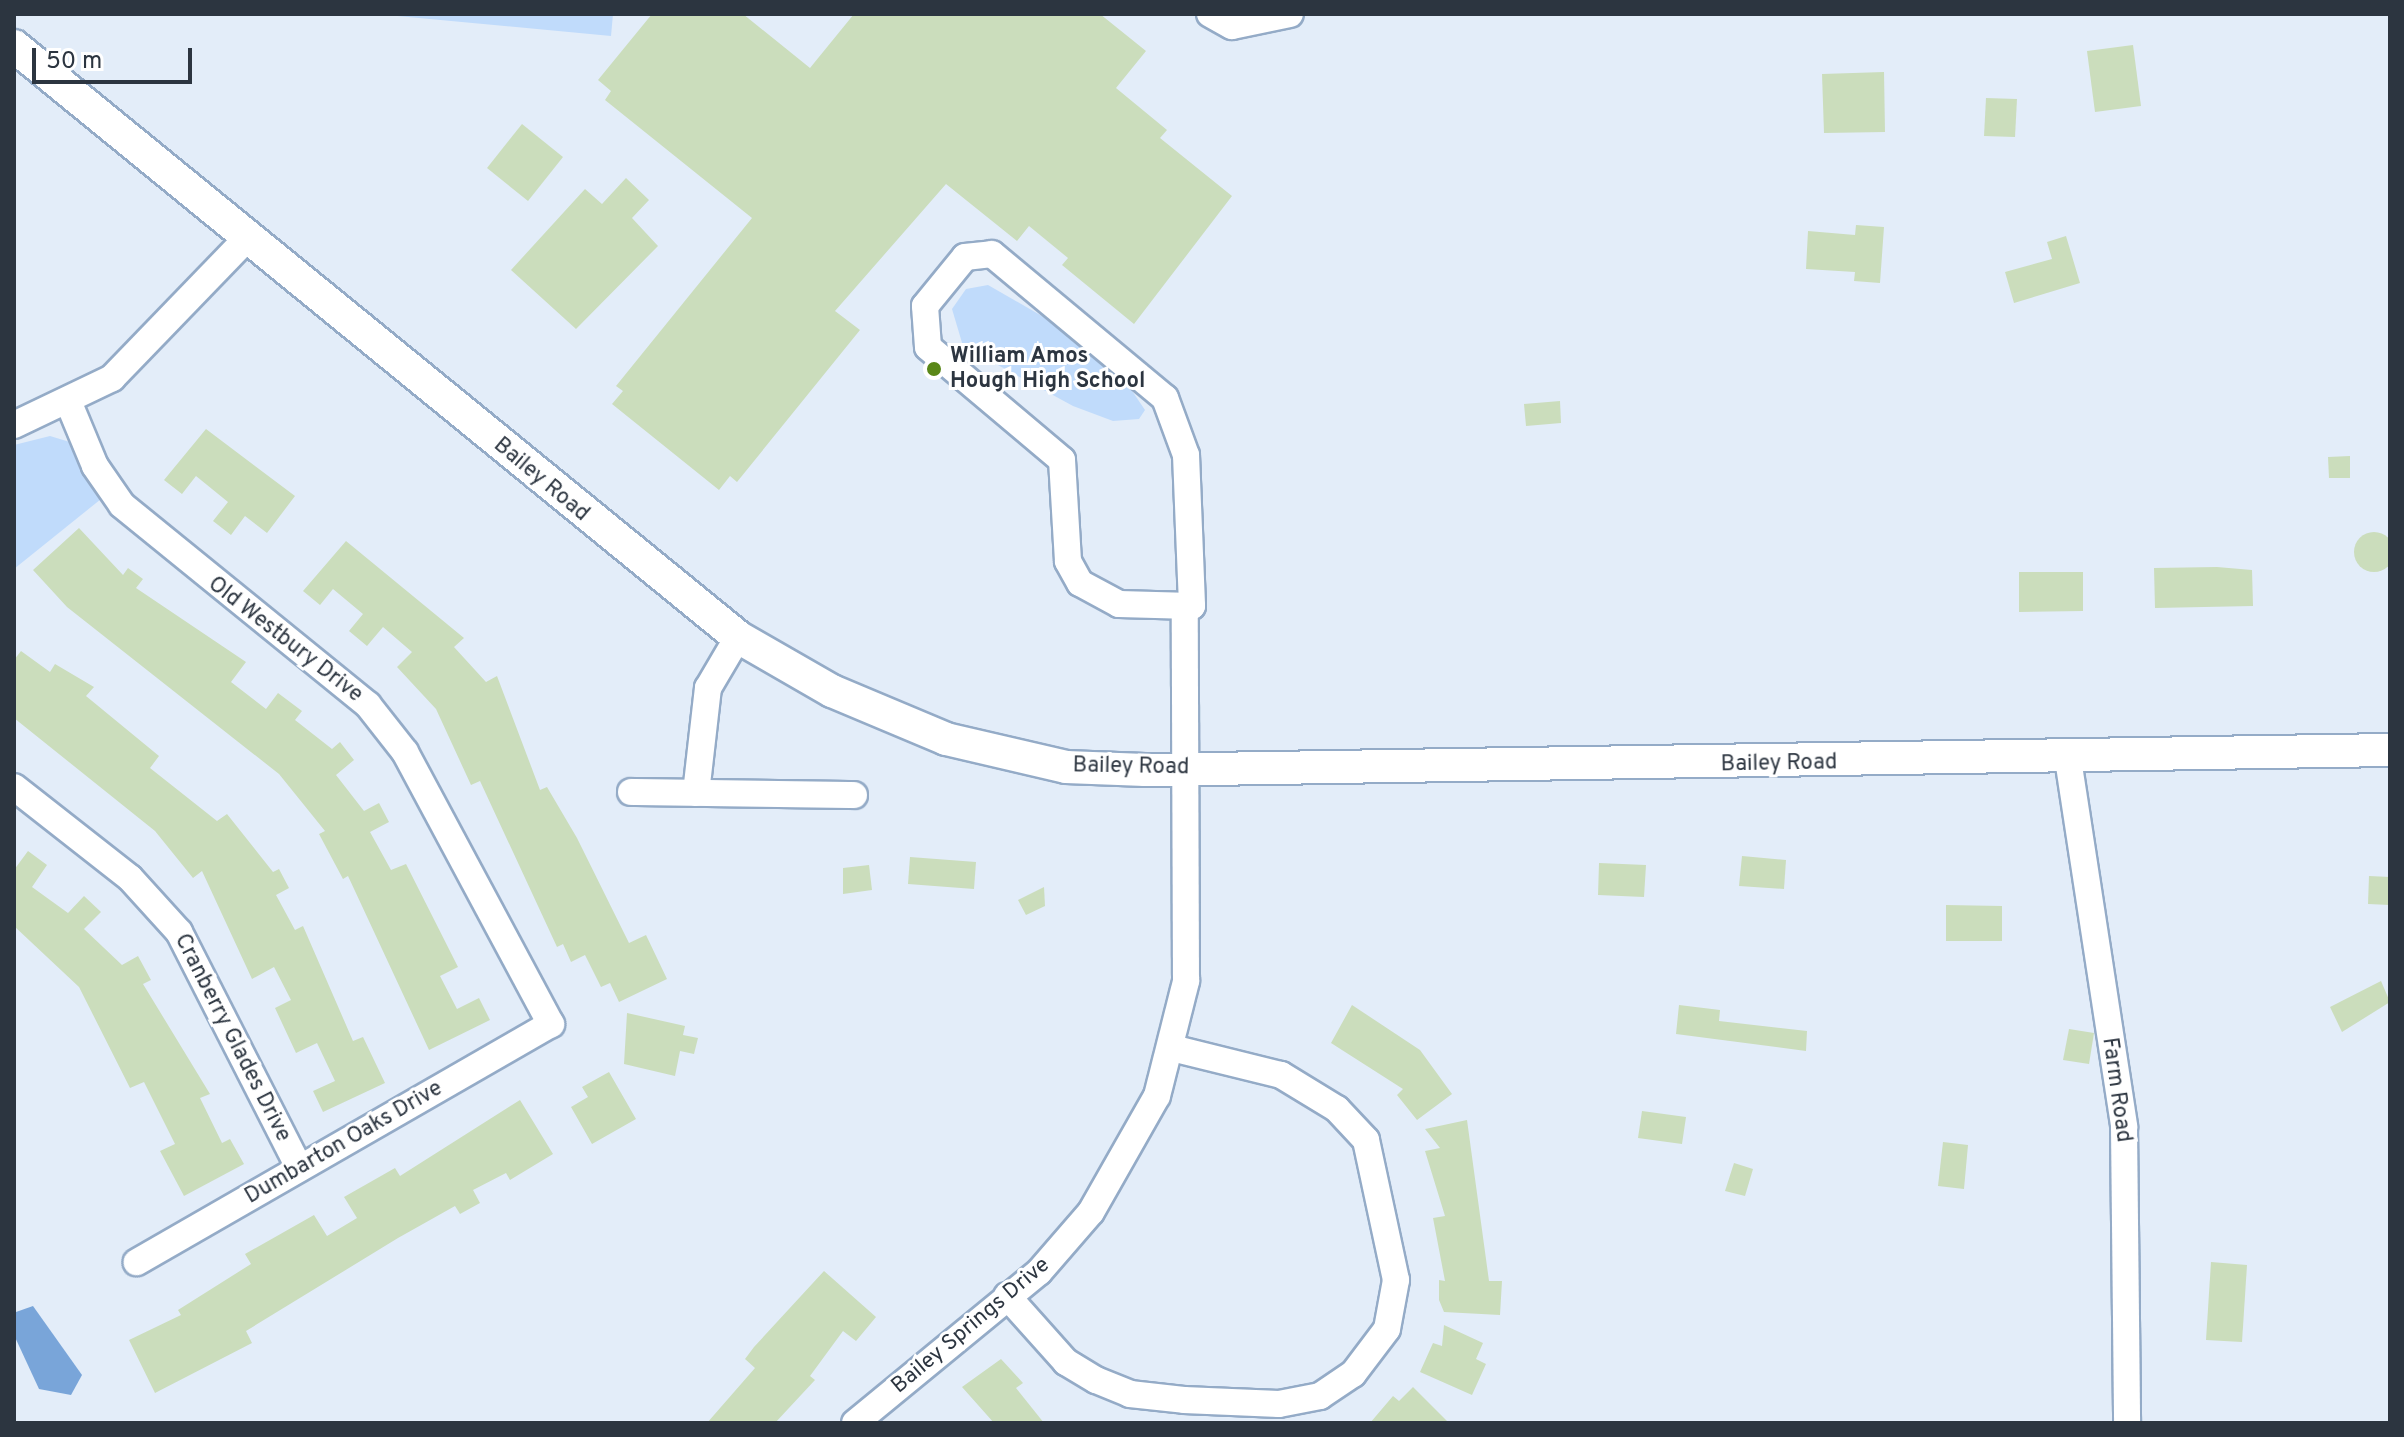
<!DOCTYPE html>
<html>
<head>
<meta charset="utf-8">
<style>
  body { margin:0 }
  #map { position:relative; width:2404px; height:1437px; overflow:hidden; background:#e3edf9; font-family:Overpass,sans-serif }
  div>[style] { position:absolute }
  .green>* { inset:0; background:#c0dbfb }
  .water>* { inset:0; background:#79a5d9 }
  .building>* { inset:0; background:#cbddbc }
  .round { border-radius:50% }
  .roads { filter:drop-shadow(2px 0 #94abc7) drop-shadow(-2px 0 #94abc7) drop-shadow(0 2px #94abc7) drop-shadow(0 -2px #94abc7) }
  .minor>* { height:26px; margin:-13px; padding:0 13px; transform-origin:13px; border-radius:13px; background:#fff }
  .tertiary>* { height:32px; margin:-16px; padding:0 16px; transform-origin:16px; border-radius:16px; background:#fff }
  .dots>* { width:22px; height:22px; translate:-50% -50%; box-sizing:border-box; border:4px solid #fff; border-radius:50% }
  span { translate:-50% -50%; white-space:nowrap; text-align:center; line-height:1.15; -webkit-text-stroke:6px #fff; paint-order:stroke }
  .poi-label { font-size:22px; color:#2c3540; font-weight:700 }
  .left { translate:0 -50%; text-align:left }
  .street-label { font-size:22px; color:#2c3540 }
  .frame { position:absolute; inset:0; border:16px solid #2c3540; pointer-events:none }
  .scale { position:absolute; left:32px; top:48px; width:160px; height:36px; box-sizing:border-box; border:4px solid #2c3540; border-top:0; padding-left:10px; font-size:24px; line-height:28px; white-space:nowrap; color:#2c3540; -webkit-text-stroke:6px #fff; paint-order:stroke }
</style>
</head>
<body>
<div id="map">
  <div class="green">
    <i style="clip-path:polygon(376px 14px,613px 14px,611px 36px)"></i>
    <i style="clip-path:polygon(988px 285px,1054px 323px,1124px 379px,1145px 410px,1139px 419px,1113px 421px,1073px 406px,963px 346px,952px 309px,966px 289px)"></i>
    <i style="clip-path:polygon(50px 436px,73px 443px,106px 495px,14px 569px,14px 445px)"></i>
  </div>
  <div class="water">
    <i style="clip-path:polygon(33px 1306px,82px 1375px,71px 1395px,39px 1389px,14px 1335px,16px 1312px)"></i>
  </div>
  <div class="building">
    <i style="clip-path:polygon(652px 14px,743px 14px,810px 68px,854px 14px,1100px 14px,1146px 51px,1116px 88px,1167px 130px,1160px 138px,1232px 196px,1134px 324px,1062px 265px,1068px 258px,1029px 226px,1017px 241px,946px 184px,835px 311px,860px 330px,737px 482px,730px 476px,719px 490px,612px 404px,623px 391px,616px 386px,752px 218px,605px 100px,611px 91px,598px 80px)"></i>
    <i style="clip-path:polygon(2133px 45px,2141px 106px,2095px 112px,2087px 51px)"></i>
    <i style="clip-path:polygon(1884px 72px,1885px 132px,1824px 133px,1822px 74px)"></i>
    <i style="clip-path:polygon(1986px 98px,2017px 99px,2015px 137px,1984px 136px)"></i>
    <i style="clip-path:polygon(522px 124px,563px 157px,528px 201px,487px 168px)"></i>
    <i style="clip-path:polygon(626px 178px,649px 200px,632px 218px,658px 246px,576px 329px,511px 270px,585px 189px,602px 204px)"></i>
    <i style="clip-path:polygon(1856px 225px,1884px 227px,1880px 283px,1854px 281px,1855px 272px,1806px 269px,1808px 231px,1855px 235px)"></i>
    <i style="clip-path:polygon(2066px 236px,2080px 283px,2014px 303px,2005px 272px,2052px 259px,2047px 242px)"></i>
    <i style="clip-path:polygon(1560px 401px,1561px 423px,1526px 426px,1524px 404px)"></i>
    <i style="clip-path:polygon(206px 429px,295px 496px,267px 533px,245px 516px,231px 535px,213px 521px,228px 502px,196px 476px,182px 494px,164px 480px)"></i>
    <i style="clip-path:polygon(2350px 456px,2350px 478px,2329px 478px,2328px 457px)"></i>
    <i style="clip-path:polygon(79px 528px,123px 575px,128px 568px,143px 579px,136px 588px,246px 662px,231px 682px,266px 709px,278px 693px,302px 711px,295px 720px,332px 749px,340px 742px,354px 760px,336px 775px,364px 811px,379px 803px,389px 822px,370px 832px,391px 870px,406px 864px,458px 967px,440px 976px,457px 1009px,479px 998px,490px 1020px,429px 1050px,348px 876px,343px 879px,319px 834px,325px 831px,279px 774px,67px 607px,33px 570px)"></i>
    <i class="round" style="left:2354px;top:532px;width:40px;height:40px"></i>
    <i style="clip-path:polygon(346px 541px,464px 638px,454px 647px,486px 682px,497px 676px,540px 790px,547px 787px,577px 838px,629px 943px,646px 935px,667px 979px,619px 1002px,610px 983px,601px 987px,585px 955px,571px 962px,563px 944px,557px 947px,480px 781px,471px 785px,436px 709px,397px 667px,412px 652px,383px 627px,367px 646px,349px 631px,363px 614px,333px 589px,320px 605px,303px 591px)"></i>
    <i style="clip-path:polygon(2217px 567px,2252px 570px,2253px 606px,2155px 608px,2154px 568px)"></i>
    <i style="clip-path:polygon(2019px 572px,2083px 572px,2083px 611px,2019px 612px)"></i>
    <i style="clip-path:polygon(21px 651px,50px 672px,55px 664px,94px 687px,86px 696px,159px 756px,150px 768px,217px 821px,227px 814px,273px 872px,279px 869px,289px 888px,276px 895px,295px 930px,303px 926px,353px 1041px,363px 1037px,385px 1083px,323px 1112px,313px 1091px,335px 1081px,317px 1043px,296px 1053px,275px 1008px,291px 1000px,274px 967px,252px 979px,202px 871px,193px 878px,155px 831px,14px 718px,14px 660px)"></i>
    <i style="clip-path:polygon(28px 851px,47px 865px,32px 887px,68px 913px,84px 896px,101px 912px,84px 929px,122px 965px,138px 956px,151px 980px,143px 984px,210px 1094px,200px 1098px,222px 1143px,230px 1139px,244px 1164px,184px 1196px,160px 1151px,175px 1144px,144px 1082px,130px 1088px,79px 987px,14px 926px,14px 870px)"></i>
    <i style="clip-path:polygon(1742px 856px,1786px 860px,1784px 889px,1739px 886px)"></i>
    <i style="clip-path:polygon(910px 857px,976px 862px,974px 889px,908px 884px)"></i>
    <i style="clip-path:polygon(1599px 863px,1646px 865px,1644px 897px,1598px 895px)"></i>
    <i style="clip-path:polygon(869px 865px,872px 890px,843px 894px,843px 868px)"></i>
    <i style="clip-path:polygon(2369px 876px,2390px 877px,2390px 905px,2368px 904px)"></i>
    <i style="clip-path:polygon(1044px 887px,1045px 906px,1026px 915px,1018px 900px)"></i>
    <i style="clip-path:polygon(1946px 905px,2002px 906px,2002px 941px,1946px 941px)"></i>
    <i style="clip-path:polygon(2381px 981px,2390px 1002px,2342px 1032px,2330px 1007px)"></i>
    <i style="clip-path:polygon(1352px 1005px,1420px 1050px,1452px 1094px,1417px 1120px,1397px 1095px,1403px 1089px,1331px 1043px)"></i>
    <i style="clip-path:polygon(1679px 1005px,1720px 1010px,1719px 1021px,1807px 1031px,1806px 1051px,1676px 1034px)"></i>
    <i style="clip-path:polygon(627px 1013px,685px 1026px,683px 1035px,698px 1038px,694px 1054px,680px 1051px,675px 1076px,624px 1064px)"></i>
    <i style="clip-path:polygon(2069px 1029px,2094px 1033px,2089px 1064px,2063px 1060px)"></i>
    <i style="clip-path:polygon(609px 1072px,636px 1119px,592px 1144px,571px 1107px,588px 1097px,582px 1087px)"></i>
    <i style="clip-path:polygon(520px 1100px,553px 1154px,510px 1180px,506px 1173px,473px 1190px,480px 1203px,460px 1214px,455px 1206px,398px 1238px,246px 1331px,252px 1343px,155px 1393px,129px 1340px,181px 1315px,178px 1310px,251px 1264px,245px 1254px,314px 1215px,327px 1236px,357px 1218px,344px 1197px,395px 1168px,400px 1176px)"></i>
    <i style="clip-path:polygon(1642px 1111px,1686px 1117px,1682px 1144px,1638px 1138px)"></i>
    <i style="clip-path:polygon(1467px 1120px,1489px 1281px,1502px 1281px,1500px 1315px,1444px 1312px,1439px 1300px,1439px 1280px,1445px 1281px,1433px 1218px,1445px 1216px,1425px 1151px,1440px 1148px,1425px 1129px)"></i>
    <i style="clip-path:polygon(1943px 1142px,1968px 1145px,1964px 1189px,1938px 1186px)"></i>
    <i style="clip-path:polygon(1734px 1163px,1753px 1169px,1745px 1196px,1725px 1191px)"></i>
    <i style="clip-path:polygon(2211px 1262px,2247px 1265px,2242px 1342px,2206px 1340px)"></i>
    <i style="clip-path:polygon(824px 1271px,876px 1317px,856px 1341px,843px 1331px,810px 1376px,815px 1380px,775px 1423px,707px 1423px,755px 1368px,745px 1359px,754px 1347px)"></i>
    <i style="clip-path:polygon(1444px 1325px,1483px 1343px,1476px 1359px,1486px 1364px,1472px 1395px,1420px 1372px,1433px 1343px,1442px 1346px)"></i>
    <i style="clip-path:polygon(1001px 1359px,1023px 1383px,1016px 1388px,1044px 1423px,994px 1423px,962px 1387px)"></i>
    <i style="clip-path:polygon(1413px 1387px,1449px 1423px,1370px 1423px,1393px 1396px,1399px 1401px)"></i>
  </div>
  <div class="roads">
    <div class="minor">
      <i style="left:1210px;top:14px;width:25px;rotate:29deg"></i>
      <i style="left:1232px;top:26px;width:59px;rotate:-11.7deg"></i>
      <i style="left:992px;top:254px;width:225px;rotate:39.8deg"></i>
      <i style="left:1165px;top:398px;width:61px;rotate:69.8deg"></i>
      <i style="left:1186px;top:455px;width:151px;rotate:87.7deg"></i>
      <i style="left:1192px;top:606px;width:73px;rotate:-178.4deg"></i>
      <i style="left:1119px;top:604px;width:44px;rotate:-151.7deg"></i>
      <i style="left:1080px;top:583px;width:25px;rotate:-119deg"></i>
      <i style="left:1068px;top:561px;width:101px;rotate:-93.4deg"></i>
      <i style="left:1062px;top:460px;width:175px;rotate:-139.9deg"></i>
      <i style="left:928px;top:347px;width:41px;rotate:-94.2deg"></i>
      <i style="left:925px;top:306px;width:63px;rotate:-50.8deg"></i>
      <i style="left:965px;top:257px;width:27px;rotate:-6deg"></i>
      <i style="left:68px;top:401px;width:70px;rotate:67.4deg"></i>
      <i style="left:95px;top:466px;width:47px;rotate:55.3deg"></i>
      <i style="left:122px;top:505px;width:317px;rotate:39.1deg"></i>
      <i style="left:368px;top:705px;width:60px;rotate:51.8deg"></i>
      <i style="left:405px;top:752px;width:309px;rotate:61.8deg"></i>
      <i style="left:551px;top:1024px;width:478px;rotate:150.1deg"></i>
      <i style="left:14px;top:425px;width:109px;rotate:-25.6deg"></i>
      <i style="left:112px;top:378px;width:194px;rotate:-46deg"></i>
      <i style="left:2068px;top:759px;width:372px;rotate:81.3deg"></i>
      <i style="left:2124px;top:1127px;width:296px;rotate:89.4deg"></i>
      <i style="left:14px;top:787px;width:147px;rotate:38.1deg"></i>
      <i style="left:130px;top:878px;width:73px;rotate:47.8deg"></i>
      <i style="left:179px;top:932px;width:265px;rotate:63deg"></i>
      <i style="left:631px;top:792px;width:223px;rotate:0.8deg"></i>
      <i style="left:696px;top:793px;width:106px;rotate:-83.5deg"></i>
      <i style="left:708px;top:688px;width:59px;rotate:-59.5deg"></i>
      <i style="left:1007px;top:1296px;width:89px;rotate:48.2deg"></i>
      <i style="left:1066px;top:1362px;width:35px;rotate:31deg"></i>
      <i style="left:1096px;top:1380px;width:37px;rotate:22deg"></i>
      <i style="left:1130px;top:1394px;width:54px;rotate:6.3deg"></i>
      <i style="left:1184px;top:1400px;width:95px;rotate:2.4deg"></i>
      <i style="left:1279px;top:1404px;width:42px;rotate:-11deg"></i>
      <i style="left:1320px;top:1396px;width:40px;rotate:-34deg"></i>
      <i style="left:1353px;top:1374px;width:56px;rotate:-52.9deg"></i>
      <i style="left:1387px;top:1329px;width:50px;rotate:-79.6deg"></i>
      <i style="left:1396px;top:1280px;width:143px;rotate:-102.1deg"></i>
      <i style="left:1366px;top:1140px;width:42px;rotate:-133.1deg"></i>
      <i style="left:1337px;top:1109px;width:66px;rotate:-148.7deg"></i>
      <i style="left:1281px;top:1075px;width:112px;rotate:-166.1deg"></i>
      <i style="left:855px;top:1423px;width:238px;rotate:-39.4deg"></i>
      <i style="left:1039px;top:1272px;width:79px;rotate:-49.1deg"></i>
      <i style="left:1091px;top:1212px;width:133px;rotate:-60.4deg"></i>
      <i style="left:1157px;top:1096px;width:119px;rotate:-75.8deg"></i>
      <i style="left:1186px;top:981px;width:374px;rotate:-90.2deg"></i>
    </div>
    <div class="tertiary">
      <i style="left:14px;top:46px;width:935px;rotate:39.22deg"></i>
      <i style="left:738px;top:637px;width:108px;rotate:29.9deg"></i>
      <i style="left:832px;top:691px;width:124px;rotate:22.8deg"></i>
      <i style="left:946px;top:739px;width:123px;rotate:13.1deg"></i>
      <i style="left:1066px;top:767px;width:79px;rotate:2.2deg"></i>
      <i style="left:1145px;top:770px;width:1245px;rotate:-0.92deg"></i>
    </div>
  </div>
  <div class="dots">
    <i style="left:934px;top:369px;background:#598718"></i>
  </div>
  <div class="poi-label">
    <span class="left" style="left:950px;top:369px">William Amos<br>Hough High School</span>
  </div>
  <div class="street-label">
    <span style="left:541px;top:480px;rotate:40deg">Bailey Road</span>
    <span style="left:285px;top:640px;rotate:38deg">Old Westbury Drive</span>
    <span style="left:1779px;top:764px;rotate:-1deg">Bailey Road</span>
    <span style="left:1131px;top:767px;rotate:1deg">Bailey Road</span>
    <span style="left:232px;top:1038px;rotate:63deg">Cranberry Glades Drive</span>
    <span style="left:2116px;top:1090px;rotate:82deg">Farm Road</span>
    <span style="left:344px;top:1143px;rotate:-30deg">Dumbarton Oaks Drive</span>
    <span style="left:971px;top:1326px;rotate:-40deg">Bailey Springs Drive</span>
  </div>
  <div class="frame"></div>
  <div class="scale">50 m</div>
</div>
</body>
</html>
